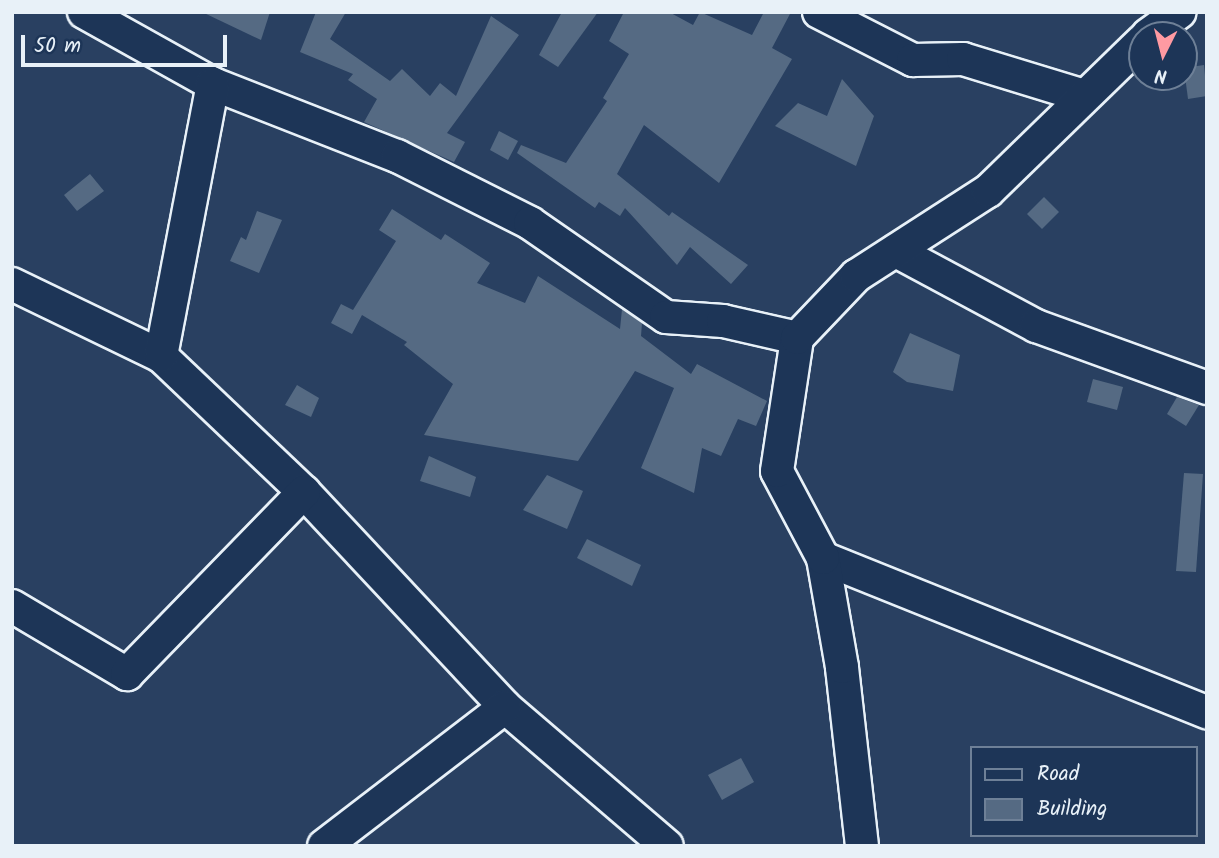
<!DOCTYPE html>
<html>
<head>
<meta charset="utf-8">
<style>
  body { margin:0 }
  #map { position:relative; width:1219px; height:858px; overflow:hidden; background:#294061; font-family:Kalam,sans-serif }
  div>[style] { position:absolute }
  .building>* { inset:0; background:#556a83 }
  .roads { filter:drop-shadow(2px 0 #e8f1f8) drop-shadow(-2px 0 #e8f1f8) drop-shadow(0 2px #e8f1f8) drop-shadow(0 -2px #e8f1f8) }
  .street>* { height:32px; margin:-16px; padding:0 16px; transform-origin:16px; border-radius:16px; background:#1d3557 }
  span { translate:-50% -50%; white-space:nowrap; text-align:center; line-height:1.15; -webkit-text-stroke:7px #1d3557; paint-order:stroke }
  .frame { position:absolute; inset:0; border:14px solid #e8f1f8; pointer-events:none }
  .legend { position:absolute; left:970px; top:746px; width:228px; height:91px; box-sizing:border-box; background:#1d3557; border:2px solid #6e8097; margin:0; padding:9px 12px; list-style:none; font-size:21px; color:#e8f1f8 }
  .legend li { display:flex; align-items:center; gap:14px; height:35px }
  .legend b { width:35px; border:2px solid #6e8097 }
  .north { position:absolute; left:1128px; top:21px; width:70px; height:70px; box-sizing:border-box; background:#1d3557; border:2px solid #6e8097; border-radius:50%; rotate:186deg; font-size:19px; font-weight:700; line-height:28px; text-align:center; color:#e8f1f8 }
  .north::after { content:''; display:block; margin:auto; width:24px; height:32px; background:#ff9aa2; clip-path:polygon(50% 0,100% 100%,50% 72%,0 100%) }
  .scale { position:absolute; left:21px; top:35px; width:206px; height:32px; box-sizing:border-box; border:4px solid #e8f1f8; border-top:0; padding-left:9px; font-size:21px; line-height:24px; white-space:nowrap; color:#e8f1f8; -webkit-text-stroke:5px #1d3557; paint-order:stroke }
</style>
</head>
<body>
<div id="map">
  <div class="building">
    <i style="clip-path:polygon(202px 12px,270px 12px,261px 40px)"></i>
    <i style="clip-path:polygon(316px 12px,346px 12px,330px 39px,390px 81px,402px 69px,430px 96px,440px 83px,456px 96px,491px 16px,519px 35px,447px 133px,465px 142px,454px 162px,364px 122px,377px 99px,348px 80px,353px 74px,300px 52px)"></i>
    <i style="clip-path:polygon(562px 12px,598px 12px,558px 67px,539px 55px)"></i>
    <i style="clip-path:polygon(624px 12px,669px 12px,693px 25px,700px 12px,752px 35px,764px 12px,791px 12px,772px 48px,792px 59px,719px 183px,644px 125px,617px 174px,669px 216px,672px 212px,748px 265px,731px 284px,690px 247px,677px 265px,625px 208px,620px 216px,599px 202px,595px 208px,517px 153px,521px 145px,566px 163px,607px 101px,603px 98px,629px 54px,609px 41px)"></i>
    <i style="clip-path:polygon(1204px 65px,1207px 96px,1188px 99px,1184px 68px)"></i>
    <i style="clip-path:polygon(842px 79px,874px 116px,856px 166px,775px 126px,798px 103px,827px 116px)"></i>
    <i style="clip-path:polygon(499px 131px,518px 141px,508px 160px,490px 150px)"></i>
    <i style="clip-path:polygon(90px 174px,104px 191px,77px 211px,64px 195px)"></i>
    <i style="clip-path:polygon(1044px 197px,1059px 212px,1042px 229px,1027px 214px)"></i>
    <i style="clip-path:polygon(392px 209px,441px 240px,445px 234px,490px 263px,477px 283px,525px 303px,538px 276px,620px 329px,622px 309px,642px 323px,641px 336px,691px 374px,697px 364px,767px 401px,756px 426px,738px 419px,721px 456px,702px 448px,694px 493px,641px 468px,674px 388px,635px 371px,578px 461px,424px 435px,453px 384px,404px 345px,407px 342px,362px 315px,352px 334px,331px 323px,341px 304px,353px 310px,396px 241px,379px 230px)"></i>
    <i style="clip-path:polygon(257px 211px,282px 220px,259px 273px,230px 261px,241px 237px,246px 240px)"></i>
    <i style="clip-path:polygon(910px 333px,960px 355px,953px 391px,907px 382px,893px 372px)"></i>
    <i style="clip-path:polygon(1093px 379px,1123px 387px,1117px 410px,1087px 402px)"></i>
    <i style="clip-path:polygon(297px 385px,319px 398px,311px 417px,285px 405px)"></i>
    <i style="clip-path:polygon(1177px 397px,1199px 405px,1186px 426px,1167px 414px)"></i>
    <i style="clip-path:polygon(429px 456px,476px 477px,470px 497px,420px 481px)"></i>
    <i style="clip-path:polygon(1184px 473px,1203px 474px,1196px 572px,1176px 571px)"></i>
    <i style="clip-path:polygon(547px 475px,583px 491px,567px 529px,523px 510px)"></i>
    <i style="clip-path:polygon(587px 539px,641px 565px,632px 586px,577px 558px)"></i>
    <i style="clip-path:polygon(741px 758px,754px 782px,722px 800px,708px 775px)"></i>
  </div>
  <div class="roads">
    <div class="street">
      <i style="left:84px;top:12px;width:148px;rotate:29.2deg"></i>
      <i style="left:213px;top:84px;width:198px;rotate:21.4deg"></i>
      <i style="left:397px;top:156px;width:149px;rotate:26.7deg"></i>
      <i style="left:530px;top:223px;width:165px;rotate:34.7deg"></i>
      <i style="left:666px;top:317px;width:57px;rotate:4deg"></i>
      <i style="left:723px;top:321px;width:76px;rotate:12.9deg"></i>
      <i style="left:819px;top:12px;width:106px;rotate:27.1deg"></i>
      <i style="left:913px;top:60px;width:50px;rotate:-1.1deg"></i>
      <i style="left:963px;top:59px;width:127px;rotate:17deg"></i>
      <i style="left:1148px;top:35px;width:39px;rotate:-36deg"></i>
      <i style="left:896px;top:251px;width:159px;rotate:28.2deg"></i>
      <i style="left:1036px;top:326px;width:182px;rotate:19.9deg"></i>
      <i style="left:12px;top:284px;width:165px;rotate:25.8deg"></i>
      <i style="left:161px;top:356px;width:197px;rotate:43.6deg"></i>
      <i style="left:304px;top:492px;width:294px;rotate:46.9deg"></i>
      <i style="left:505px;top:707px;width:213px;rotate:40.6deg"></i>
      <i style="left:161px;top:356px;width:277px;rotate:-79.2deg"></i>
      <i style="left:823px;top:558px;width:414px;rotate:21.9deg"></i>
      <i style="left:12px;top:606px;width:134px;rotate:30.6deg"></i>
      <i style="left:127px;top:674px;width:254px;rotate:-45.8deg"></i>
      <i style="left:324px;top:846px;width:228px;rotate:-37.5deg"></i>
      <i style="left:862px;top:846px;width:180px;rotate:-96.4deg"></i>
      <i style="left:842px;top:667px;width:111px;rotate:-99.9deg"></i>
      <i style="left:823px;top:558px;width:98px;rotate:-117.9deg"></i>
      <i style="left:777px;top:471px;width:134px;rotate:-81.4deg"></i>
      <i style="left:797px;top:338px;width:86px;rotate:-46.4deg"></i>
      <i style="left:856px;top:276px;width:157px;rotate:-32.8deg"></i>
      <i style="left:988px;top:191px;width:215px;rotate:-44.2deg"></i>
    </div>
  </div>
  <div class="frame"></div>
  <ul class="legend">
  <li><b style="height:9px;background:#1d3557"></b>Road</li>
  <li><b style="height:19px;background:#556a83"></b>Building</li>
  </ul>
  <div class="north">N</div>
  <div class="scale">50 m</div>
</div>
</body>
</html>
